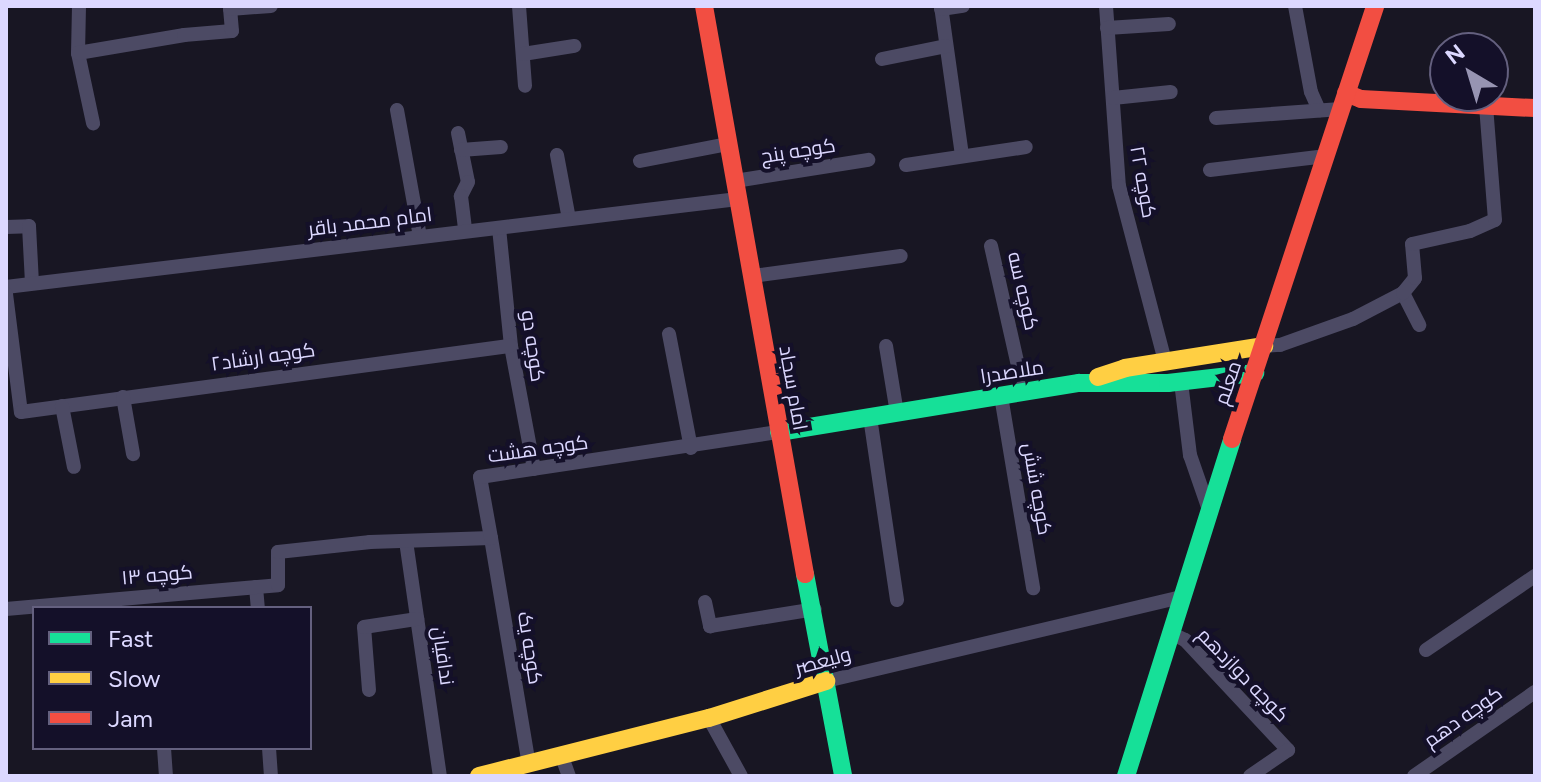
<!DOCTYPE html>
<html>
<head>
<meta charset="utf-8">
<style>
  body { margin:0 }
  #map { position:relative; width:1541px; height:782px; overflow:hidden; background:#181623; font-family:Figtree,Cairo,sans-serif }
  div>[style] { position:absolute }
  .street>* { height:14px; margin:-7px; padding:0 7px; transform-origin:7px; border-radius:7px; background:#4c4a64 }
  .fast>* { height:18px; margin:-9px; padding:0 9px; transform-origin:9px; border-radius:9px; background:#16e098 }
  .slow>* { height:18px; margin:-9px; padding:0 9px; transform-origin:9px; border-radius:9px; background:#ffcf43 }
  .jam>* { height:18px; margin:-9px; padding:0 9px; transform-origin:9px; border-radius:9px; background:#f24e42 }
  span { translate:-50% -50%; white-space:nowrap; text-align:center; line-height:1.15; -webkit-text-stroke:8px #141029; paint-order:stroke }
  .street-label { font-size:20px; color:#dcd8ff }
  .frame { position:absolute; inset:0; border:8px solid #dcd8ff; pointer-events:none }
  .legend { position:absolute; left:32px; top:606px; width:280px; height:144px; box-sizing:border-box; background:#141029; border:2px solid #64607f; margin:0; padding:10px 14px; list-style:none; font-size:24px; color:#dcd8ff }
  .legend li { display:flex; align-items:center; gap:16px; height:40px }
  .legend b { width:40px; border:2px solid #64607f }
  .north { position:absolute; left:1429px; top:32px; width:80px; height:80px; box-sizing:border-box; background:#141029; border:2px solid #64607f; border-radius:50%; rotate:322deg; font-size:22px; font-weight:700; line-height:32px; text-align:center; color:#dcd8ff }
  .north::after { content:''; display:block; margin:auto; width:28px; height:36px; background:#9794b2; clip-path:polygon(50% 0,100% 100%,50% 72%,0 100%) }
</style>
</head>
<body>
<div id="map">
  <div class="street">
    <i style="left:79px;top:6px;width:47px;rotate:91.2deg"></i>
    <i style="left:78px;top:53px;width:72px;rotate:77.9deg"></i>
    <i style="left:519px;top:6px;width:80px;rotate:85.7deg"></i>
    <i style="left:941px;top:6px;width:150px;rotate:82deg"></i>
    <i style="left:1106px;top:6px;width:180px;rotate:85.9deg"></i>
    <i style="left:1119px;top:186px;width:181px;rotate:75.3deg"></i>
    <i style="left:1295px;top:6px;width:87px;rotate:79.5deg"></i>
    <i style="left:1311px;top:92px;width:20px;rotate:66deg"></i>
    <i style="left:941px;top:9px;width:22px;rotate:-8deg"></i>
    <i style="left:1107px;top:28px;width:62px;rotate:-3.7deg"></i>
    <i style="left:78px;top:53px;width:108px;rotate:-9.6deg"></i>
    <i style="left:184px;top:35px;width:48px;rotate:-4.8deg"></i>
    <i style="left:232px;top:31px;width:22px;rotate:-95deg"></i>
    <i style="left:230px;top:9px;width:41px;rotate:-4.2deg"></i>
    <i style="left:523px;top:54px;width:52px;rotate:-8.9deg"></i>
    <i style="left:882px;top:59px;width:65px;rotate:-11.5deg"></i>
    <i style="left:1113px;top:98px;width:58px;rotate:-5.9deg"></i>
    <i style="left:397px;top:110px;width:129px;rotate:79.7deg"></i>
    <i style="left:1216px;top:118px;width:125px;rotate:-4.1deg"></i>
    <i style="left:458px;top:133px;width:50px;rotate:78.5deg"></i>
    <i style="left:468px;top:182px;width:16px;rotate:117deg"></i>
    <i style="left:461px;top:196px;width:35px;rotate:83deg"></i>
    <i style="left:461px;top:150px;width:40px;rotate:-4.3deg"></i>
    <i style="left:557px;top:155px;width:65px;rotate:79.4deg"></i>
    <i style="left:640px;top:161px;width:90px;rotate:-10.9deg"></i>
    <i style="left:906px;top:165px;width:121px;rotate:-8.5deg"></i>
    <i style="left:1210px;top:170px;width:117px;rotate:-6.9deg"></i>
    <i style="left:735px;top:181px;width:135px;rotate:-9deg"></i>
    <i style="left:6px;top:227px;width:23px;rotate:-2deg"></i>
    <i style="left:29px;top:226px;width:57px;rotate:87deg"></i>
    <i style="left:499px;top:228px;width:119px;rotate:84.2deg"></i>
    <i style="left:511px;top:346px;width:125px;rotate:79.4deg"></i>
    <i style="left:991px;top:246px;width:150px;rotate:77.3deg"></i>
    <i style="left:753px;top:276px;width:149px;rotate:-7.7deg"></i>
    <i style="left:6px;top:287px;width:737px;rotate:-6.86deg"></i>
    <i style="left:1403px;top:293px;width:36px;rotate:63deg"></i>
    <i style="left:6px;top:294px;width:119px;rotate:82.8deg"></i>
    <i style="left:21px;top:412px;width:494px;rotate:-7.7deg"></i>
    <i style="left:669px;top:334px;width:116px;rotate:79.1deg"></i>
    <i style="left:886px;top:346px;width:68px;rotate:80.7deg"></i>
    <i style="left:1264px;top:346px;width:16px;rotate:-4deg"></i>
    <i style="left:1280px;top:345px;width:77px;rotate:-19.6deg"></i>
    <i style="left:1353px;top:319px;width:56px;rotate:-27.5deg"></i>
    <i style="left:1403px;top:293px;width:19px;rotate:-51deg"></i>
    <i style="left:1415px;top:278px;width:34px;rotate:-95deg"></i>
    <i style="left:1412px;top:244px;width:59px;rotate:-12.6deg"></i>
    <i style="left:1470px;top:231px;width:27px;rotate:-24deg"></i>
    <i style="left:1495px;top:220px;width:114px;rotate:-94.5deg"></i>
    <i style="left:1181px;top:382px;width:74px;rotate:83deg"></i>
    <i style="left:1190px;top:455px;width:58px;rotate:70.9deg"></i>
    <i style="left:1001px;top:396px;width:195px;rotate:80.5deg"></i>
    <i style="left:123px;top:397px;width:58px;rotate:80deg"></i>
    <i style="left:62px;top:406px;width:62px;rotate:78.9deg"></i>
    <i style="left:870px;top:417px;width:185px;rotate:81.6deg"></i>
    <i style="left:491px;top:538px;width:229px;rotate:80.5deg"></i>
    <i style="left:406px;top:541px;width:237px;rotate:81.8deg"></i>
    <i style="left:256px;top:587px;width:21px;rotate:85deg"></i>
    <i style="left:705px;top:602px;width:25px;rotate:78deg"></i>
    <i style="left:710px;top:626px;width:106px;rotate:-9.2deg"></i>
    <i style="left:6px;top:609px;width:273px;rotate:-5deg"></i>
    <i style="left:278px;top:585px;width:33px;rotate:-90deg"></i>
    <i style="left:278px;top:552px;width:93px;rotate:-6.2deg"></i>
    <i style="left:370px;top:542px;width:121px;rotate:-1.9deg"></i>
    <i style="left:491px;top:538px;width:62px;rotate:-100.2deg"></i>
    <i style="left:480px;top:477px;width:302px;rotate:-8.6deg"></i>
    <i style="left:1170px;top:633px;width:17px;rotate:25deg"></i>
    <i style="left:1185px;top:640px;width:151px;rotate:46.9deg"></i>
    <i style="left:1288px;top:750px;width:46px;rotate:145.6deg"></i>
    <i style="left:1426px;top:650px;width:132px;rotate:-34.2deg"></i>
    <i style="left:826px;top:681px;width:365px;rotate:-13.3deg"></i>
    <i style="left:369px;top:690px;width:63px;rotate:-94.5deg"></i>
    <i style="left:364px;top:627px;width:54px;rotate:-8.6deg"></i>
    <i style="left:709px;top:718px;width:66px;rotate:61.1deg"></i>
    <i style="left:164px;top:748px;width:28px;rotate:86deg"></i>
    <i style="left:269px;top:748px;width:28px;rotate:86deg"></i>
    <i style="left:562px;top:757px;width:20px;rotate:70deg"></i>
    <i style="left:1414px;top:776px;width:147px;rotate:-34.8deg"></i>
  </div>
  <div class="fast">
    <i style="left:779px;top:432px;width:304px;rotate:-9.3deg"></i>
    <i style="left:1079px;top:383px;width:89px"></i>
    <i style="left:1168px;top:383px;width:88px;rotate:-6.6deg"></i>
    <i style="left:805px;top:574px;width:206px;rotate:79.3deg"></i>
    <i style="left:1126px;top:776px;width:353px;rotate:-72.5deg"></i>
  </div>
  <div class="slow">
    <i style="left:1098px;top:377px;width:28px;rotate:-18deg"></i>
    <i style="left:1125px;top:368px;width:141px;rotate:-9deg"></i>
    <i style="left:479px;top:776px;width:237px;rotate:-14.2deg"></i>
    <i style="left:709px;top:718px;width:123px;rotate:-17.5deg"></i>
  </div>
  <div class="jam">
    <i style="left:704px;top:6px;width:577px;rotate:79.92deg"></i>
    <i style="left:1346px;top:93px;width:16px;rotate:22deg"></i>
    <i style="left:1361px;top:99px;width:174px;rotate:3deg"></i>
    <i style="left:1232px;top:439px;width:456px;rotate:-71.7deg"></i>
  </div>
  <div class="street-label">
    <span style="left:798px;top:151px;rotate:-9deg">کوچه پنج</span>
    <span style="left:1143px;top:182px;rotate:80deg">کوچه ۲۲</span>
    <span style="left:370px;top:222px;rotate:-7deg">امام محمد باقر</span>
    <span style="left:1023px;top:291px;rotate:77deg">کوچه سه</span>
    <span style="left:533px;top:346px;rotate:82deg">کوچه دو</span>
    <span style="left:263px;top:357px;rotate:-8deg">کوچه ارشاد۲</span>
    <span style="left:1012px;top:372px;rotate:-9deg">ملاصدرا</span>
    <span style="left:1228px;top:383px;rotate:-71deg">معلم</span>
    <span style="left:793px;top:388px;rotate:80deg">امام سجاد</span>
    <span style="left:538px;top:449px;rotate:-8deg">کوچه هشت</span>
    <span style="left:1037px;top:489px;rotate:80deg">کوچه شش</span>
    <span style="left:157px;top:575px;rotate:-5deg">کوچه ۱۳</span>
    <span style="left:530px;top:648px;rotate:81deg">کوچه یک</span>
    <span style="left:443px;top:656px;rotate:82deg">ندافیان</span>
    <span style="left:823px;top:661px;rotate:-15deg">ولیعصر</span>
    <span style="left:1243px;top:675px;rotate:46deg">کوچه دوازدهم</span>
    <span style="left:1463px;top:717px;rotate:-35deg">کوچه دهم</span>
  </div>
  <div class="frame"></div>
  <ul class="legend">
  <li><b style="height:10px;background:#16e098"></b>Fast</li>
  <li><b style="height:10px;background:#ffcf43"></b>Slow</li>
  <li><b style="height:10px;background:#f24e42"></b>Jam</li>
  </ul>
  <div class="north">N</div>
</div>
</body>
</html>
